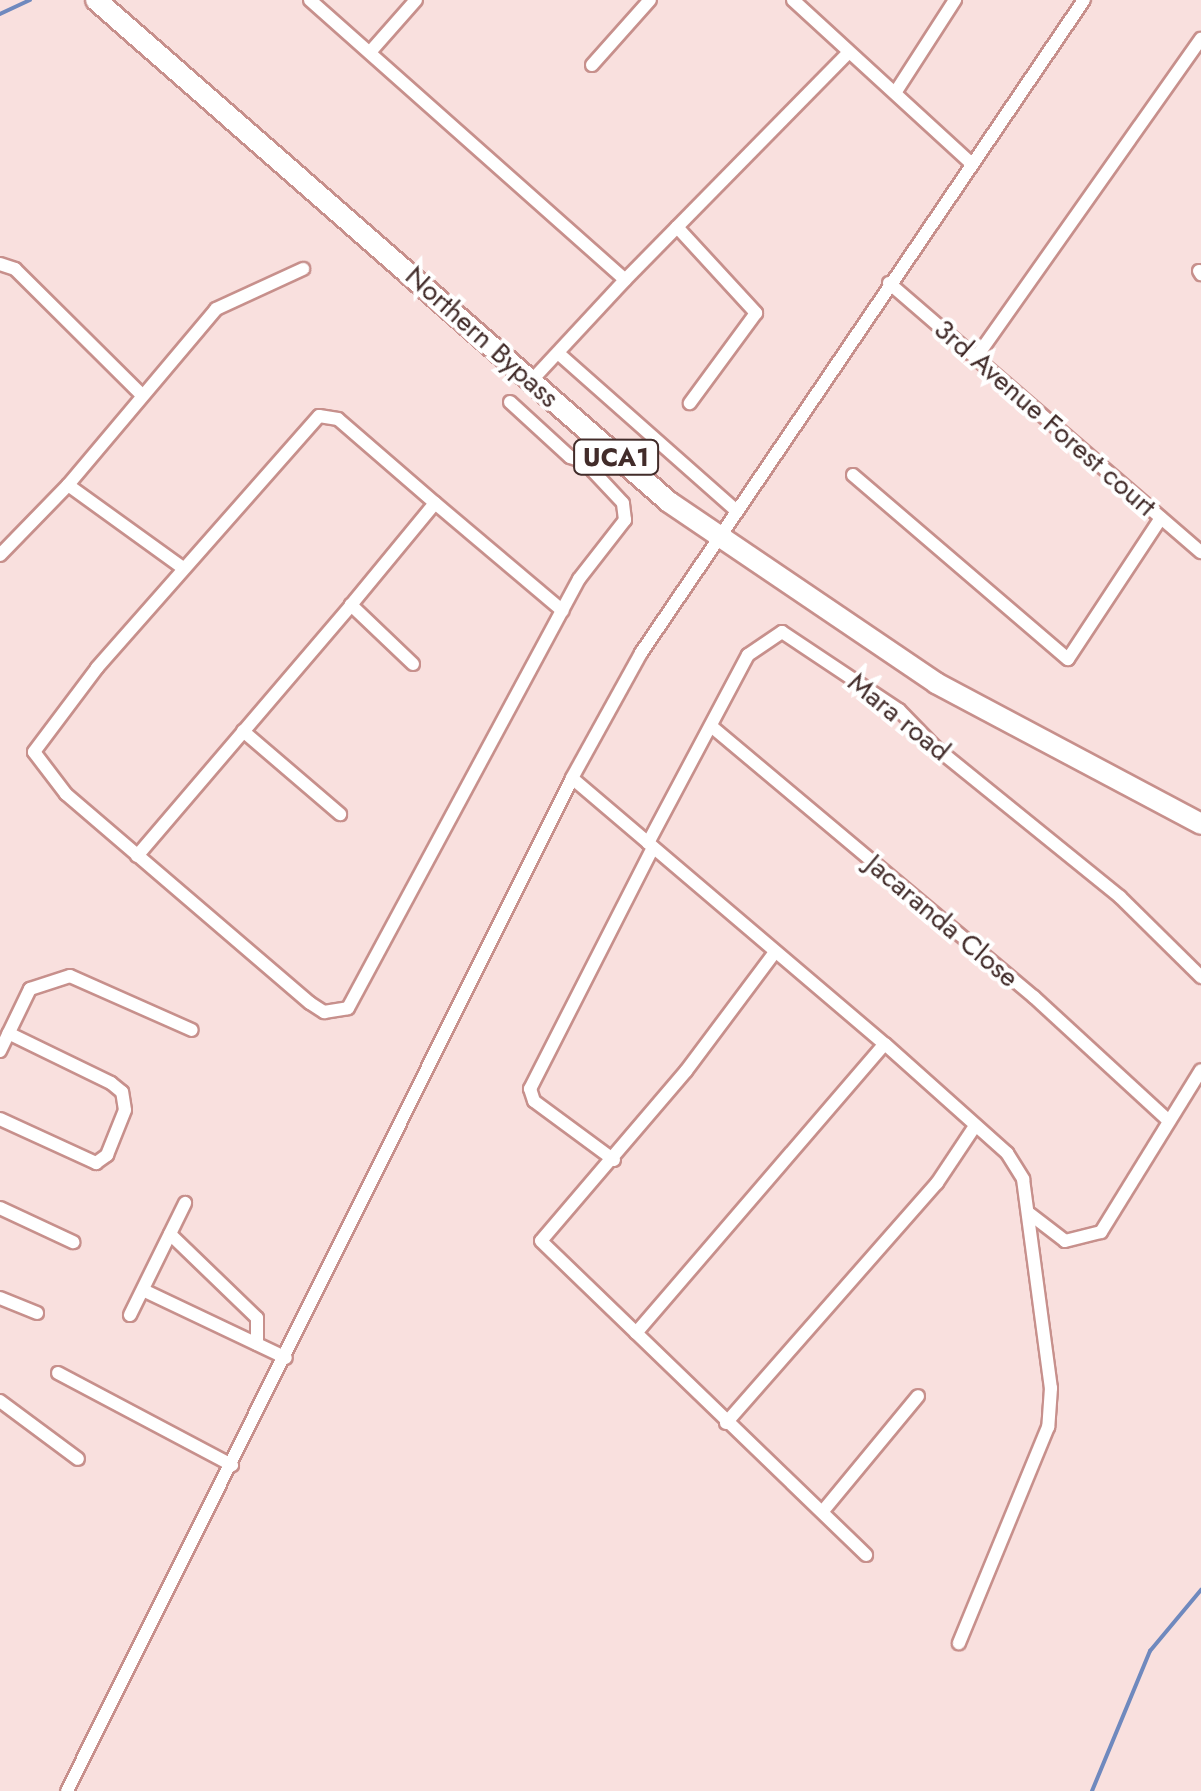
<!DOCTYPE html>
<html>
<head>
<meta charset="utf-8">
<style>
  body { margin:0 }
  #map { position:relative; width:1201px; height:1791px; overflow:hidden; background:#f9e0de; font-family:Jost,sans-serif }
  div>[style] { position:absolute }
  .stream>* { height:4px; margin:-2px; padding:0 2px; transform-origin:2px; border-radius:2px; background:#6f89be }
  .roads { filter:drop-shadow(2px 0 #c7908c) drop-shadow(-2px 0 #c7908c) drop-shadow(0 2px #c7908c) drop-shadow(0 -2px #c7908c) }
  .street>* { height:12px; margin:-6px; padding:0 6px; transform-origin:6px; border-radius:6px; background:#fff }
  .primary>* { height:20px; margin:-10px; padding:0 10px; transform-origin:10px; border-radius:10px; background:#fff }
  span { translate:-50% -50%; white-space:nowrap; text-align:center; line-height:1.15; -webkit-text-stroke:8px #fff; paint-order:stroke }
  .shield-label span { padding:2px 8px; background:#fff; border:2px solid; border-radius:8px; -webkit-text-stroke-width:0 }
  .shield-label { font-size:25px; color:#422c2a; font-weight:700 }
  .street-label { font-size:28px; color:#422c2a }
</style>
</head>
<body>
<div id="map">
  <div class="stream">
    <i style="left:0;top:14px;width:33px;rotate:-25deg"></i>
    <i style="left:1092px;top:1791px;width:152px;rotate:-67.5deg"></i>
    <i style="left:1150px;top:1651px;width:80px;rotate:-50.1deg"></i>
  </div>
  <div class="roads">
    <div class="street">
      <i style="left:310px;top:0;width:421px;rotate:41.6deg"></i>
      <i style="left:625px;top:280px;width:138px;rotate:132.9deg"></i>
      <i style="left:793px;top:0;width:241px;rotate:42.5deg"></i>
      <i style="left:371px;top:51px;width:68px;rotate:-48.6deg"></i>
      <i style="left:592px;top:65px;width:87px;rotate:-48.3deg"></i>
      <i style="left:895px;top:93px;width:111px;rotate:-57.2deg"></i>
      <i style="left:677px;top:227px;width:117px;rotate:47.4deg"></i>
      <i style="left:756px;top:313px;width:112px;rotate:126.3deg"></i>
      <i style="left:0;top:264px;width:16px;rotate:18deg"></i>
      <i style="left:15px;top:269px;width:179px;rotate:44.8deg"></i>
      <i style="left:1199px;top:271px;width:4px;rotate:56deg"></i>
      <i style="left:625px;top:280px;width:317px;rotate:-45.5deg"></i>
      <i style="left:889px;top:283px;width:412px;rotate:40.8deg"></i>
      <i style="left:558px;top:353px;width:234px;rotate:41.5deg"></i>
      <i style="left:975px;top:359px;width:392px;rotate:-54.8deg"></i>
      <i style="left:510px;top:402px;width:81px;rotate:42.5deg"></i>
      <i style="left:570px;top:457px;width:23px;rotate:18deg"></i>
      <i style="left:853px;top:475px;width:283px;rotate:40.6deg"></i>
      <i style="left:1068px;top:659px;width:169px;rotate:-56.6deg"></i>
      <i style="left:68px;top:485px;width:230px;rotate:-49.9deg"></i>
      <i style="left:216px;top:309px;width:96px;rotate:-24.7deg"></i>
      <i style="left:435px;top:503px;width:167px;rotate:40.2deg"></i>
      <i style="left:0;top:555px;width:98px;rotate:-45.8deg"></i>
      <i style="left:68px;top:485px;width:142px;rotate:35.8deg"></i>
      <i style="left:413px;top:664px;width:86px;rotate:-136.4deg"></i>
      <i style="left:351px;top:605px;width:132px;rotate:-50.5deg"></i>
      <i style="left:435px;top:503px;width:128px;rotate:-139.1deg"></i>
      <i style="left:338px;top:419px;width:19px;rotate:-171deg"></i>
      <i style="left:319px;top:416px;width:336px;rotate:131.4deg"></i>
      <i style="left:97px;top:668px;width:105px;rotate:126.9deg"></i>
      <i style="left:34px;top:752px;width:53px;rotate:52.7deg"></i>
      <i style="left:66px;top:794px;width:321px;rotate:40.6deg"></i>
      <i style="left:310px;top:1003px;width:17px;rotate:33deg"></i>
      <i style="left:324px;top:1012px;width:24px;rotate:-9deg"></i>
      <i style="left:348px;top:1008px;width:487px;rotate:-61.7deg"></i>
      <i style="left:579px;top:579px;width:75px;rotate:-52.1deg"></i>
      <i style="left:625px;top:520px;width:17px;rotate:-97deg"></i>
      <i style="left:623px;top:503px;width:44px;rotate:-133.2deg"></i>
      <i style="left:593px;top:471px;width:22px;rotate:-95deg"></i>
      <i style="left:591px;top:449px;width:9px;rotate:-49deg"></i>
      <i style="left:711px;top:726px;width:422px;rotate:40deg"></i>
      <i style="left:1034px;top:997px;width:183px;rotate:42.6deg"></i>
      <i style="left:243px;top:731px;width:128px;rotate:40.6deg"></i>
      <i style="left:572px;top:778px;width:411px;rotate:40.4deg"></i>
      <i style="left:885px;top:1044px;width:164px;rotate:41.8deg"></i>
      <i style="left:1007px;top:1153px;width:31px;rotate:58deg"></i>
      <i style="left:1023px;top:1179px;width:211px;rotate:82.4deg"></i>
      <i style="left:1051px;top:1388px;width:39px;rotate:94deg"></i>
      <i style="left:1048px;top:1427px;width:234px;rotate:112.4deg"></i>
      <i style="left:648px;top:843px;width:213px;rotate:-62deg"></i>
      <i style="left:748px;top:655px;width:41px;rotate:-34.1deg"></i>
      <i style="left:782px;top:632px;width:141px;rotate:33.7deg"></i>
      <i style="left:899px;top:710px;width:52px;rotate:45.8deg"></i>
      <i style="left:935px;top:747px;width:238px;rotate:39deg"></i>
      <i style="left:1120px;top:897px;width:114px;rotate:44.6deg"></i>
      <i style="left:137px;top:856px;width:330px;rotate:-49.5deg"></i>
      <i style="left:775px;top:952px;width:149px;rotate:126.8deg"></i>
      <i style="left:686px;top:1071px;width:223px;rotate:130.5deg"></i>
      <i style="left:541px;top:1241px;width:452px;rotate:44deg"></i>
      <i style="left:0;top:1051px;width:69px;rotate:-64.2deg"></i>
      <i style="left:30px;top:989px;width:42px;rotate:-18deg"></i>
      <i style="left:70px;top:976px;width:133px;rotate:23.9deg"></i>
      <i style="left:0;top:1119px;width:106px;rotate:24.6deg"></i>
      <i style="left:96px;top:1163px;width:14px;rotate:-36deg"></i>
      <i style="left:107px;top:1155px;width:48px;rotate:-68.2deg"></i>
      <i style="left:125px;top:1110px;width:18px;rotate:-99deg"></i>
      <i style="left:122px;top:1092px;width:14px;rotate:-141deg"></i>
      <i style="left:111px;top:1083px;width:114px;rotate:-154.1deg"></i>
      <i style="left:614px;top:1160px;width:99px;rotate:-143.6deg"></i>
      <i style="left:534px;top:1101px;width:13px;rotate:-108deg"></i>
      <i style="left:530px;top:1089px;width:271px;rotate:-63deg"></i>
      <i style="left:0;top:1208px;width:81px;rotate:25deg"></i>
      <i style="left:1030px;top:1214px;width:44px;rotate:37.6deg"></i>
      <i style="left:1065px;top:1241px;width:37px;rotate:-14deg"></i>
      <i style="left:1101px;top:1232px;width:190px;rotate:-58.3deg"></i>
      <i style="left:170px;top:1234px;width:121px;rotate:44deg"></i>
      <i style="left:257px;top:1318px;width:26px;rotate:90deg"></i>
      <i style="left:143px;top:1290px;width:158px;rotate:25.4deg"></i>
      <i style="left:0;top:1298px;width:40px;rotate:22deg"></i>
      <i style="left:130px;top:1315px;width:125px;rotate:-63.8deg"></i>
      <i style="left:636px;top:1333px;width:381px;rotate:-49.3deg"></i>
      <i style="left:58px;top:1373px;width:197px;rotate:27.9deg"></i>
      <i style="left:0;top:1401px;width:97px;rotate:36.6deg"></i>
      <i style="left:726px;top:1423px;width:320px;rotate:-48.7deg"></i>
      <i style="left:937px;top:1183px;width:69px;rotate:-56.3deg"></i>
      <i style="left:823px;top:1511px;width:149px;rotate:-50.4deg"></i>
      <i style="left:67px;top:1791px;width:1132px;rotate:-63.5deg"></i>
      <i style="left:572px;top:778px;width:143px;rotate:-61.1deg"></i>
      <i style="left:641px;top:653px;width:789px;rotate:-55.85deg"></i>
    </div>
    <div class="primary">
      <i style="left:96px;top:0;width:762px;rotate:41.22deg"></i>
      <i style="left:669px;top:502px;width:323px;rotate:34.1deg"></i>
      <i style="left:936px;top:683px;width:300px;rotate:28deg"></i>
    </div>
  </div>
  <div class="shield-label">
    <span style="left:616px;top:457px">UCA1</span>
  </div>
  <div class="street-label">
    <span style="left:482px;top:337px;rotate:42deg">Northern Bypass</span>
    <span style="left:1045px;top:418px;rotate:41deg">3rd Avenue Forest court</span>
    <span style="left:899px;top:717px;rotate:39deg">Mara road</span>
    <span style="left:942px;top:921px;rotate:40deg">Jacaranda Close</span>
  </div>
</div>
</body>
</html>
